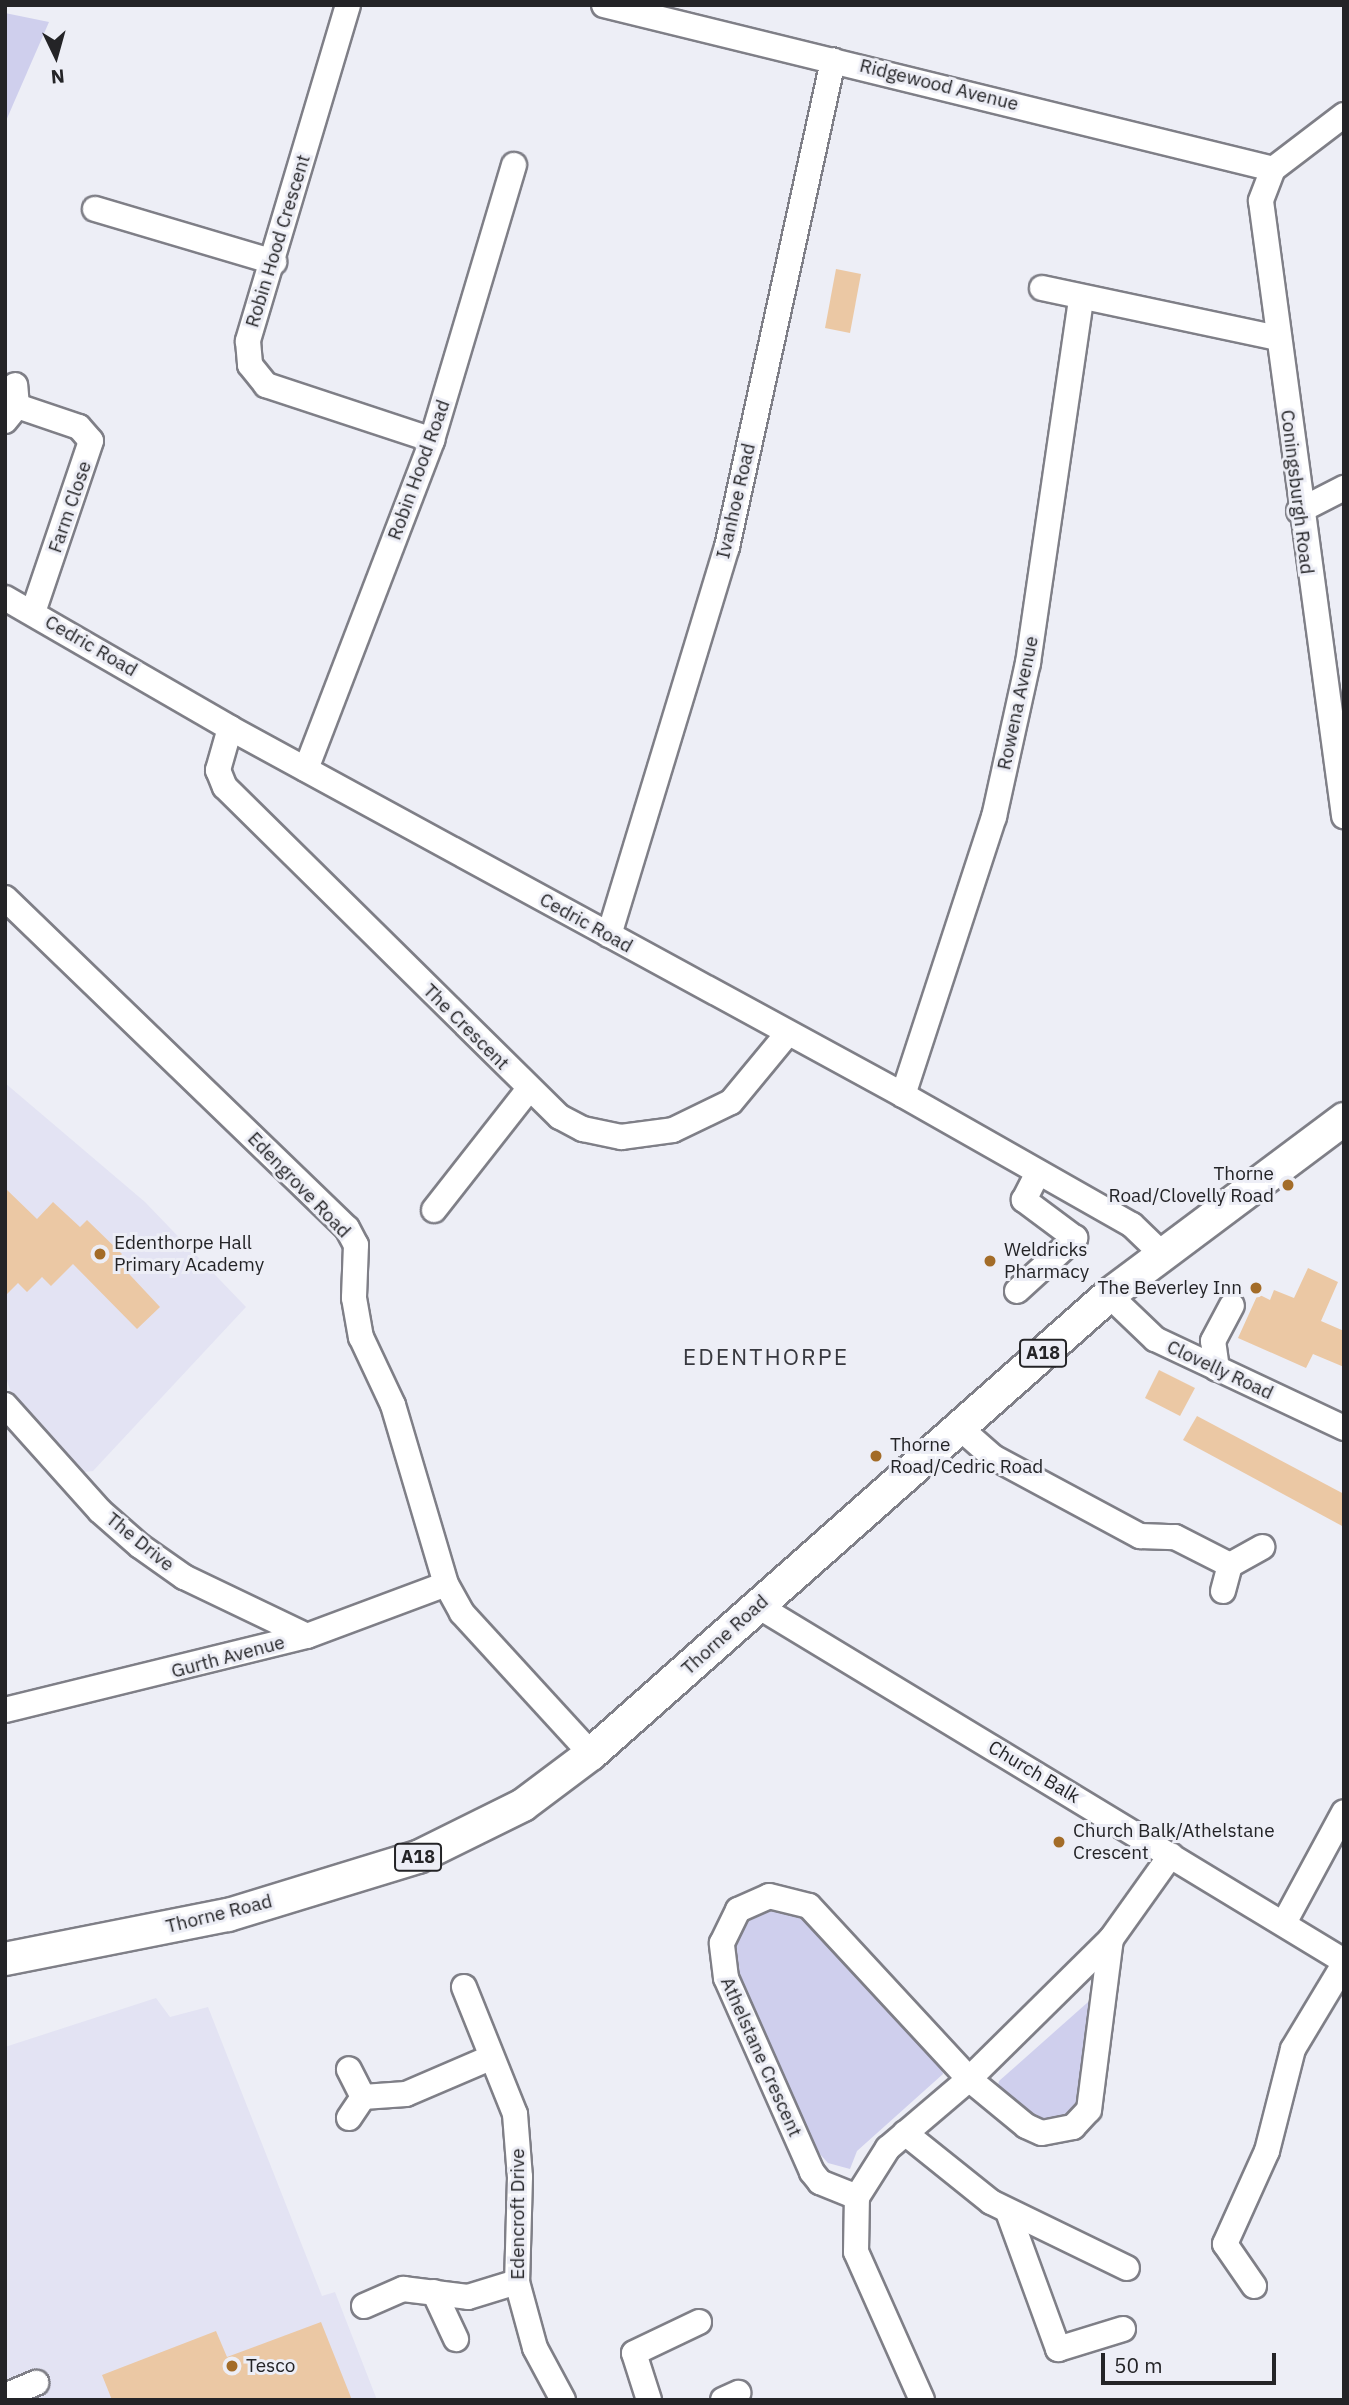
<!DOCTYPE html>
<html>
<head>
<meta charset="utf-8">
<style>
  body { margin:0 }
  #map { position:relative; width:1349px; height:2405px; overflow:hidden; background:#edeef6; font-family:"IBM Plex Sans",sans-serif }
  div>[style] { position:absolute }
  .built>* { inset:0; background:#e3e3f3 }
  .green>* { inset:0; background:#cfcfed }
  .building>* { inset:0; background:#ebc8a4 }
  .roads { filter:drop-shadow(2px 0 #7f7f87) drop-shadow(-2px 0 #7f7f87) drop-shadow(0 2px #7f7f87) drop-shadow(0 -2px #7f7f87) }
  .minor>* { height:24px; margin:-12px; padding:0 12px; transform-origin:12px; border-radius:12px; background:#fff }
  .major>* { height:32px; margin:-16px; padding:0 16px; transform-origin:16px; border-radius:16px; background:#fff }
  .dots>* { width:19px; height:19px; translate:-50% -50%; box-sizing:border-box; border:4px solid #edeef6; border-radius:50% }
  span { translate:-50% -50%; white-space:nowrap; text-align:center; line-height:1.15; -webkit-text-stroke:6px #edeef6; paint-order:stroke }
  .shield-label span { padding:2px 5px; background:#edeef6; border:2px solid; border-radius:5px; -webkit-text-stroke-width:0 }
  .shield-label { font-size:18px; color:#242427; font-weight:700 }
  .street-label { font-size:19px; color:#242427 }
  .poi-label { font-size:19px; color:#242427 }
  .right { translate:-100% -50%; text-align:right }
  .left { translate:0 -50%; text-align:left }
  .quarter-label { font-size:23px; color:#38393f; letter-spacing:2px }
  .frame { position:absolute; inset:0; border:7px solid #242427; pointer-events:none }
  .north { position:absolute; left:21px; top:21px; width:70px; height:70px; -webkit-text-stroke:5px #edeef6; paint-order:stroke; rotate:175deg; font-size:19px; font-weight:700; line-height:28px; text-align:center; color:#242427 }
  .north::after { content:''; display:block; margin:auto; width:24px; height:32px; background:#242427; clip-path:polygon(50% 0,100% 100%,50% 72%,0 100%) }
  .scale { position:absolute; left:1101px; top:2353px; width:175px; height:32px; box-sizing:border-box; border:4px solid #242427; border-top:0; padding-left:9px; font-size:21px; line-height:24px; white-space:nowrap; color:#242427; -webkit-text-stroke:5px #edeef6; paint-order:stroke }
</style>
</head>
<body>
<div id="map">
  <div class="built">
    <i style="clip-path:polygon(5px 1083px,145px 1202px,246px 1307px,93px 1471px,76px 1473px,11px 1392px,5px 1375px)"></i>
    <i style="clip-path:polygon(156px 1998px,170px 2017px,208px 2007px,322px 2296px,335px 2292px,377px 2400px,5px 2400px,5px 2047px)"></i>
  </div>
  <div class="green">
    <i style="clip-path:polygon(5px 13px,49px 22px,5px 123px)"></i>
    <i style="clip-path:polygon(761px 1906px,799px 1909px,942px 2068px,943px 2074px,857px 2151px,850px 2169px,828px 2163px,809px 2142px,733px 1962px,741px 1921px)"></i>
    <i style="clip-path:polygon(1096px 1995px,1084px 2096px,1071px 2117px,1049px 2126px,996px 2094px,999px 2081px)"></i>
  </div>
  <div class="building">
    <i style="clip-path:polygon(836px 269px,861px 274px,850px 333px,825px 328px)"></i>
    <i style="clip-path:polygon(5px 1188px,37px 1219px,53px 1202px,80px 1227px,87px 1220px,122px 1254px,116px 1260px,160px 1307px,137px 1329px,73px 1264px,51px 1286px,42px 1277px,27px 1292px,18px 1283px,5px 1296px)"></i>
    <i style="clip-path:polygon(1308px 1268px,1338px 1282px,1321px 1321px,1344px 1331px,1344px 1367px,1313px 1354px,1306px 1368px,1238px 1338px,1258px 1294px,1270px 1300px,1274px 1290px,1294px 1298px)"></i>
    <i style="clip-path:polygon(1159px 1370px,1195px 1388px,1180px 1416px,1145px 1398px)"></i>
    <i style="clip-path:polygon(1197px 1416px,1344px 1494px,1344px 1527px,1183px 1440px)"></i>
    <i style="clip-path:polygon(321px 2322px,352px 2400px,112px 2400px,102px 2375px,216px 2331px,227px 2357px)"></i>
  </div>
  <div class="roads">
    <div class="minor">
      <i style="left:348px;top:5px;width:351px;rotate:106.6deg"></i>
      <i style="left:248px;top:341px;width:24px;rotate:85deg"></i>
      <i style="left:250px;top:365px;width:26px;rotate:51deg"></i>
      <i style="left:266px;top:385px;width:175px;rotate:18.3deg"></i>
      <i style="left:604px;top:5px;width:689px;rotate:13.77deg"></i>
      <i style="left:1344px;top:115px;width:89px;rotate:142.7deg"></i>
      <i style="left:1273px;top:169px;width:34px;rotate:111deg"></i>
      <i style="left:1261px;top:201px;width:621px;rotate:82.31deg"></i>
      <i style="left:95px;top:209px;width:187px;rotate:16.5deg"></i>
      <i style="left:1042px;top:288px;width:241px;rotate:12deg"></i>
      <i style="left:17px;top:406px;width:65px;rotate:18.7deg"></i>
      <i style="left:79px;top:427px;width:18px;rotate:49deg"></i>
      <i style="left:91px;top:441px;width:181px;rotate:108.7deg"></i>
      <i style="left:5px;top:421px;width:19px;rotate:-51deg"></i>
      <i style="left:17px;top:406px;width:21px;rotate:-95deg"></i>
      <i style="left:1299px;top:511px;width:51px;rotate:-27.1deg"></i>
      <i style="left:5px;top:598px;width:260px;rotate:30deg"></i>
      <i style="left:230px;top:728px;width:767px;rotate:28.6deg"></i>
      <i style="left:903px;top:1095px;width:263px;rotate:29.6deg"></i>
      <i style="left:1132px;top:1225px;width:42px;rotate:44deg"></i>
      <i style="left:230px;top:728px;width:44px;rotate:105.9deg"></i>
      <i style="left:218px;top:770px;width:18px;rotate:68deg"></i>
      <i style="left:225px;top:787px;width:470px;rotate:44.6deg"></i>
      <i style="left:560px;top:1117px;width:26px;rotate:28deg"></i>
      <i style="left:583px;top:1129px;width:39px;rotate:12deg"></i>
      <i style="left:621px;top:1137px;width:52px;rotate:-7.7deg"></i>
      <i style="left:673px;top:1130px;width:64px;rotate:-25.8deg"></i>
      <i style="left:731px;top:1102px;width:89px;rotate:-50.4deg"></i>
      <i style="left:306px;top:769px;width:352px;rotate:-69deg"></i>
      <i style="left:432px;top:440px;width:287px;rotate:-73.4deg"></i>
      <i style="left:5px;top:898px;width:475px;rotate:44deg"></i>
      <i style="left:347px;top:1228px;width:19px;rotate:62deg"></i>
      <i style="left:356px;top:1245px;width:53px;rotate:92.2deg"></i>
      <i style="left:354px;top:1298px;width:40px;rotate:80deg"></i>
      <i style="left:361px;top:1337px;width:75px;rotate:64.8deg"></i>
      <i style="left:393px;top:1405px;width:187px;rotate:73.5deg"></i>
      <i style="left:446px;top:1584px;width:33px;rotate:61deg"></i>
      <i style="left:462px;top:1613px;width:191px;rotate:47.5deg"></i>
      <i style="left:609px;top:935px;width:406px;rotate:-73.1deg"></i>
      <i style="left:727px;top:547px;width:498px;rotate:-77.7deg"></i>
      <i style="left:903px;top:1095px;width:293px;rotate:-71.9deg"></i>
      <i style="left:994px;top:817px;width:158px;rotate:-77.6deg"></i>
      <i style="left:1028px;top:663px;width:368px;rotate:-81.7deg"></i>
      <i style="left:434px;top:1210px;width:154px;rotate:-51.9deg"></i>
      <i style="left:1017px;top:1291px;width:79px;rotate:-42.4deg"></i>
      <i style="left:1075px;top:1238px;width:64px;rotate:-143.3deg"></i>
      <i style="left:1024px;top:1200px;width:31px;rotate:-63deg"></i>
      <i style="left:1109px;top:1295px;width:64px;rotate:43.7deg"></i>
      <i style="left:1155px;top:1339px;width:209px;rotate:25.2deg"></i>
      <i style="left:1217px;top:1369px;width:28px;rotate:-98deg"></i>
      <i style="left:1213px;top:1341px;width:40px;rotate:-62deg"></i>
      <i style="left:5px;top:1405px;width:142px;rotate:48.1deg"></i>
      <i style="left:100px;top:1511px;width:53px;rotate:41.2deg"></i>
      <i style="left:140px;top:1546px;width:54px;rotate:35.2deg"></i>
      <i style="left:184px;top:1577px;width:136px;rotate:25.6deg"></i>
      <i style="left:960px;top:1428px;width:44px;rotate:41.3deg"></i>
      <i style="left:993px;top:1457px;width:167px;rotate:28.3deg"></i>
      <i style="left:1140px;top:1536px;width:35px;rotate:2deg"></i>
      <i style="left:1175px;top:1537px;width:62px;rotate:27deg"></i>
      <i style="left:1223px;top:1591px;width:27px;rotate:-75deg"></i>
      <i style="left:1230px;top:1565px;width:37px;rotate:-29deg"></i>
      <i style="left:758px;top:1606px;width:685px;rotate:31.21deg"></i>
      <i style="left:5px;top:1710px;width:311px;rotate:-13.8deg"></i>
      <i style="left:307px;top:1636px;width:148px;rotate:-20.5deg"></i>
      <i style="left:1284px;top:1923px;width:126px;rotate:-61.6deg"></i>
      <i style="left:464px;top:1987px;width:137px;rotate:68.1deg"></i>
      <i style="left:515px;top:2114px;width:63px;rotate:85.5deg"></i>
      <i style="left:520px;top:2177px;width:105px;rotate:91.6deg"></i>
      <i style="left:517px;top:2282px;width:68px;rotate:74.7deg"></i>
      <i style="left:535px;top:2348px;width:59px;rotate:61.7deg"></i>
      <i style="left:363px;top:2097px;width:43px;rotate:-4deg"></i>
      <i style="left:406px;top:2094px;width:91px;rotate:-23.2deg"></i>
      <i style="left:349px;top:2118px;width:25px;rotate:-56deg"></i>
      <i style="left:363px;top:2097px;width:31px;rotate:-117deg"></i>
      <i style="left:905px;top:2133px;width:110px;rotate:38.7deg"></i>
      <i style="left:991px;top:2202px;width:151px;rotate:25.9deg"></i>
      <i style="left:857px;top:2197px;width:40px;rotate:-158deg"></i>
      <i style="left:820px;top:2182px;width:13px;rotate:-129deg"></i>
      <i style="left:812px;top:2172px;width:212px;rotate:-113.9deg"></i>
      <i style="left:726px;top:1978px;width:35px;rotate:-97deg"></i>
      <i style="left:722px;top:1943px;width:37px;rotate:-64deg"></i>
      <i style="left:738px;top:1910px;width:34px;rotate:-24deg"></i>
      <i style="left:769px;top:1896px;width:41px;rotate:14deg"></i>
      <i style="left:809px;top:1906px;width:236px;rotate:47.2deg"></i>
      <i style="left:969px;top:2079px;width:74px;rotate:39.5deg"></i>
      <i style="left:1026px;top:2126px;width:17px;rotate:24deg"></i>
      <i style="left:1042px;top:2133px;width:32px;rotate:-11deg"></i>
      <i style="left:1073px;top:2127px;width:23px;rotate:-47deg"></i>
      <i style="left:1089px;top:2110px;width:172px;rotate:-82.7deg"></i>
      <i style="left:1008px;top:2212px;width:146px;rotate:69.9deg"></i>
      <i style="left:1058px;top:2349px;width:68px;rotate:-17.1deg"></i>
      <i style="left:1254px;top:2286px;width:51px;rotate:-124.6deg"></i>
      <i style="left:1225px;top:2244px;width:102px;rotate:-65.7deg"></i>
      <i style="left:1267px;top:2151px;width:105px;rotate:-75.7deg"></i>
      <i style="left:1293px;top:2049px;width:99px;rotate:-59deg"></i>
      <i style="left:434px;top:2292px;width:52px;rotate:64.9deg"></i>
      <i style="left:364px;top:2306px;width:43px;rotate:-23.6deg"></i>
      <i style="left:403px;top:2289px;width:65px;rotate:7deg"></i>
      <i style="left:468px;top:2297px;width:51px;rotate:-17deg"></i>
      <i style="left:5px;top:2396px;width:34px;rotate:-23deg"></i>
      <i style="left:649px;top:2400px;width:49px;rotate:-107.7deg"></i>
      <i style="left:634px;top:2353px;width:72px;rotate:-25.5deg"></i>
      <i style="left:723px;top:2400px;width:17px;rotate:-25deg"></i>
      <i style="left:922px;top:2400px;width:162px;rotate:-114deg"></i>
      <i style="left:856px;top:2252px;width:55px;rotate:-89deg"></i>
      <i style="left:857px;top:2197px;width:58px;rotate:-57.7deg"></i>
      <i style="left:888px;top:2148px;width:106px;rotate:-40.4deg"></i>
      <i style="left:969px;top:2079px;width:199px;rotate:-44.6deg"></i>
      <i style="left:1111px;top:1939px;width:103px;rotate:-54.5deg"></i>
    </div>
    <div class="major">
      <i style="left:5px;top:1959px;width:227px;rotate:-11.2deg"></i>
      <i style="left:228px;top:1915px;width:199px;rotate:-17deg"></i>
      <i style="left:418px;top:1857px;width:117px;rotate:-26.3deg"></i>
      <i style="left:523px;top:1805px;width:85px;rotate:-36.9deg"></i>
      <i style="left:591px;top:1754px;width:692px;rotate:-41.54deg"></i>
      <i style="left:1109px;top:1295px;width:294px;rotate:-36.8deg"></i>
    </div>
  </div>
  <div class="dots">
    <i style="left:1288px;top:1185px;background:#a36c28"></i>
    <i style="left:100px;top:1254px;background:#a36c28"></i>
    <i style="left:990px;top:1261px;background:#a36c28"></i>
    <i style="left:1256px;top:1288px;background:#a36c28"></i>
    <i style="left:876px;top:1456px;background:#a36c28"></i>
    <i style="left:1059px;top:1842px;background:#a36c28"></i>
    <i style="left:232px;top:2366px;background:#a36c28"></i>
  </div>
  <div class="shield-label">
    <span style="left:1043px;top:1353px">A18</span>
    <span style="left:418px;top:1857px">A18</span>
  </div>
  <div class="street-label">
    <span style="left:939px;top:85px;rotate:14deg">Ridgewood Avenue</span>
    <span style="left:278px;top:241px;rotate:-73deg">Robin Hood Crescent</span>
    <span style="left:419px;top:470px;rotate:-70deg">Robin Hood Road</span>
    <span style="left:1297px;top:492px;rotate:83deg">Coningsburgh Road</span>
    <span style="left:736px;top:501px;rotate:-77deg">Ivanhoe Road</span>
    <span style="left:70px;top:507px;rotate:-71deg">Farm Close</span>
    <span style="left:91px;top:646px;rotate:30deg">Cedric Road</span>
    <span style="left:1018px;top:703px;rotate:-78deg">Rowena Avenue</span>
    <span style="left:586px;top:923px;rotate:29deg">Cedric Road</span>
    <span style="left:466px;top:1027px;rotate:45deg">The Crescent</span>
    <span style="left:299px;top:1185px;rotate:46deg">Edengrove Road</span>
    <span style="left:1220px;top:1370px;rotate:25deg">Clovelly Road</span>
    <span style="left:140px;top:1542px;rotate:39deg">The Drive</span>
    <span style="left:725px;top:1635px;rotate:-42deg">Thorne Road</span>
    <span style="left:228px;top:1657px;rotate:-15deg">Gurth Avenue</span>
    <span style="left:1034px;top:1772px;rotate:31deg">Church Balk</span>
    <span style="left:219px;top:1914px;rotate:-14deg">Thorne Road</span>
    <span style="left:761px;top:2057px;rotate:66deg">Athelstane Crescent</span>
    <span style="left:518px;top:2214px;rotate:-90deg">Edencroft Drive</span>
  </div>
  <div class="poi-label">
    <span class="right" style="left:1274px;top:1185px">Thorne<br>Road/Clovelly Road</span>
    <span class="left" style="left:114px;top:1254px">Edenthorpe Hall<br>Primary Academy</span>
    <span class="left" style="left:1004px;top:1261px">Weldricks<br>Pharmacy</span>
    <span class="right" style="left:1242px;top:1288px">The Beverley Inn</span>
    <span class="left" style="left:890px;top:1456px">Thorne<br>Road/Cedric Road</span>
    <span class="left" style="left:1073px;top:1842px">Church Balk/Athelstane<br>Crescent</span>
    <span class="left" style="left:246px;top:2366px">Tesco</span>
  </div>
  <div class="quarter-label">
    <span style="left:766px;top:1356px">EDENTHORPE</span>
  </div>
  <div class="frame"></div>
  <div class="north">N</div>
  <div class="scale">50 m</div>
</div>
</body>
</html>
